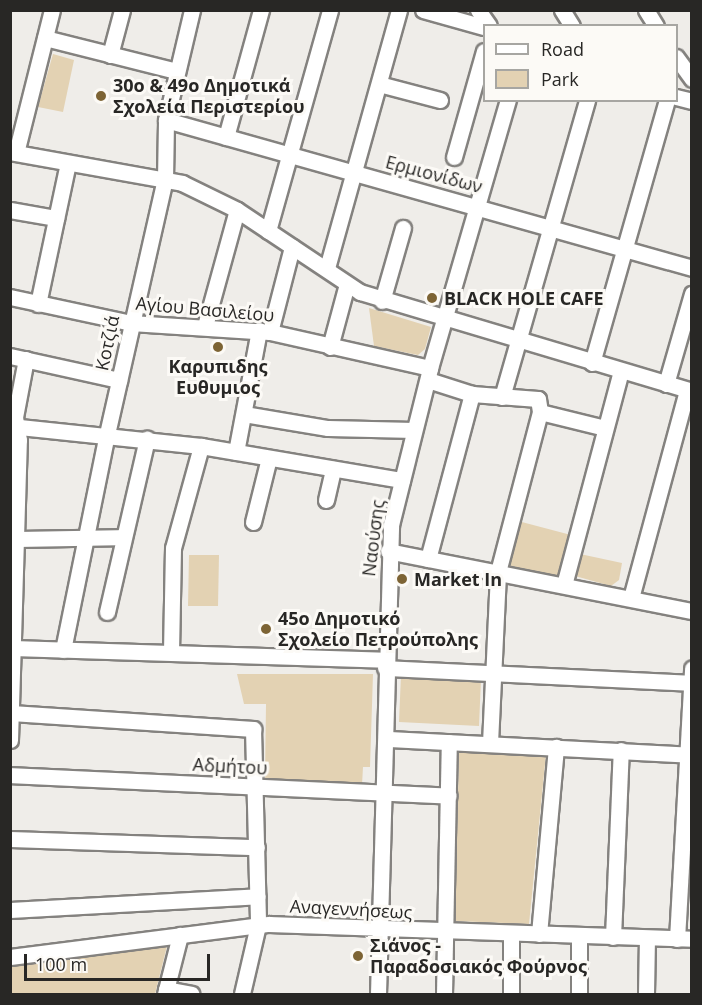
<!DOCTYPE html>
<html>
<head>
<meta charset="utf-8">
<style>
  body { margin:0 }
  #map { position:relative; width:702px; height:1005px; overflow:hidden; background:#efede9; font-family:"Open Sans",sans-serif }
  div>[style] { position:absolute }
  .green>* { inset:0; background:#e3d2b3 }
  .roads { filter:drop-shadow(2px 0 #84827f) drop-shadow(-2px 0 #84827f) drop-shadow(0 2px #84827f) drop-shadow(0 -2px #84827f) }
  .minor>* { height:15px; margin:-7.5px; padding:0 7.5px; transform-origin:7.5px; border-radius:7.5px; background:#fff }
  .dots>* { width:16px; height:16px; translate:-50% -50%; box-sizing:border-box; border:3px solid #fcfaf6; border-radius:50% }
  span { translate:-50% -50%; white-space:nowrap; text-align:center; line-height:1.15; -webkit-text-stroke:6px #fcfaf6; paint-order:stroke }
  .poi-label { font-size:18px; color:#282725; font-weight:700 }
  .left { translate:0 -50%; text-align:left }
  .street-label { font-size:18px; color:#282725 }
  .frame { position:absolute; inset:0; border:12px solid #282725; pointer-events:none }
  .legend { position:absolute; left:483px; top:24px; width:195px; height:78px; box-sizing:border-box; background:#fcfaf6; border:2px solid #a7a6a2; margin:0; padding:8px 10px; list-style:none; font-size:18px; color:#282725 }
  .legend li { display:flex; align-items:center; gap:12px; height:30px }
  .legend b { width:30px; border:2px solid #a7a6a2 }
  .scale { position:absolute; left:24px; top:954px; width:186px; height:27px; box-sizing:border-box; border:3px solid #282725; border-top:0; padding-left:8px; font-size:18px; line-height:21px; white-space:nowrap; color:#282725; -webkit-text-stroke:4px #fcfaf6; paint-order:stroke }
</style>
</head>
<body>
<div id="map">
  <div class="green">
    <i style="clip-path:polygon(53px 54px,74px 60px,63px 112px,38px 107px)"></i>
    <i style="clip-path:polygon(369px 308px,431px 327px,425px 349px,418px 355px,374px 346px)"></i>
    <i style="clip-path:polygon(518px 521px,571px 535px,561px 577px,507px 565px)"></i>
    <i style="clip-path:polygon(580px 554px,622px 563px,619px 580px,611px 586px,575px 576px)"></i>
    <i style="clip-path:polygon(189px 555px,219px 555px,218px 606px,188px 606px)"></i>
    <i style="clip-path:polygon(237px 674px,373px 674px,370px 767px,363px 767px,362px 785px,265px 780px,266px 704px,244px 704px)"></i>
    <i style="clip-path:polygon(401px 675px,481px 679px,479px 726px,399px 722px)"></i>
    <i style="clip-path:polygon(459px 750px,546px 754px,529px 924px,455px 921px)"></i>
    <i style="clip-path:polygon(167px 946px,155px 994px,11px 994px,11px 965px)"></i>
  </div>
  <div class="roads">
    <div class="minor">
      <i style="left:423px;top:10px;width:63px;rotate:15.6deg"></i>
      <i style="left:478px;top:10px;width:19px;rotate:55deg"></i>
      <i style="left:562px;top:10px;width:19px;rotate:58deg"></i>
      <i style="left:646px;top:10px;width:19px;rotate:58deg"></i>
      <i style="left:45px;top:38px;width:135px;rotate:14.1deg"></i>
      <i style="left:110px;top:55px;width:47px;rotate:-75.1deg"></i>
      <i style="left:676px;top:57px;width:27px;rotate:54deg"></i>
      <i style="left:379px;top:84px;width:63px;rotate:14.7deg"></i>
      <i style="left:676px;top:97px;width:16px;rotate:14deg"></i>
      <i style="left:166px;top:120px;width:546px;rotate:15.71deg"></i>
      <i style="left:226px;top:137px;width:132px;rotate:-74.6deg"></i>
      <i style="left:10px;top:152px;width:175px;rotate:10.2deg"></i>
      <i style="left:182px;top:183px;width:61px;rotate:26.1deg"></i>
      <i style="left:237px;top:210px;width:148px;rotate:33.7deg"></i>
      <i style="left:360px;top:292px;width:346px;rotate:16.6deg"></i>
      <i style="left:16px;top:153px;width:147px;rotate:-75.9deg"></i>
      <i style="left:454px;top:157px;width:110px;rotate:-74.2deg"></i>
      <i style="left:10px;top:210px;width:47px;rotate:9.9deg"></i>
      <i style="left:268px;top:231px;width:230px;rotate:-74.3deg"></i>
      <i style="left:327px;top:268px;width:268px;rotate:-74.4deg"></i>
      <i style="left:10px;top:297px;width:124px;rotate:12.1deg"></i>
      <i style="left:131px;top:323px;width:139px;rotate:3.7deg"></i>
      <i style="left:270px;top:332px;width:164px;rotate:12.7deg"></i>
      <i style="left:382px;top:301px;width:76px;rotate:-74deg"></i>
      <i style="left:38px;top:304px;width:144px;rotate:-78deg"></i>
      <i style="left:205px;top:326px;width:120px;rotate:-74.6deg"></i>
      <i style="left:270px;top:332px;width:88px;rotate:-75.5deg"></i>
      <i style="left:330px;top:347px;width:65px;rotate:-74.9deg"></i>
      <i style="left:10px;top:356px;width:112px;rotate:12.4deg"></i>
      <i style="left:592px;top:363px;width:273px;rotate:-74.1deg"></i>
      <i style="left:428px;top:380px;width:46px;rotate:17.7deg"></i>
      <i style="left:472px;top:394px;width:66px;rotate:4.3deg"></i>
      <i style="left:538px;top:399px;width:13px;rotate:81deg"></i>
      <i style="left:540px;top:412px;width:67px;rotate:13.8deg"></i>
      <i style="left:666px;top:384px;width:94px;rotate:-73.9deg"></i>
      <i style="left:502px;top:397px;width:309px;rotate:-74deg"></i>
      <i style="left:244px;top:414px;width:85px;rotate:9.5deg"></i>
      <i style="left:328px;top:428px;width:86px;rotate:1.3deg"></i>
      <i style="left:10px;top:426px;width:192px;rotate:6deg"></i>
      <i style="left:201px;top:446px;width:204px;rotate:9.6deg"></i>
      <i style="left:236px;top:452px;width:124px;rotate:-79.3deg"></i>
      <i style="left:326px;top:500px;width:32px;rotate:-77deg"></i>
      <i style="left:253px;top:522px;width:66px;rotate:-76deg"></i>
      <i style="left:10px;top:539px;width:113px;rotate:-1deg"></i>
      <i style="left:388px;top:551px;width:310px;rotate:11.2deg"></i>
      <i style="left:428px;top:559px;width:171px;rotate:-75.1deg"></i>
      <i style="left:564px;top:585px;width:221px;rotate:-75.1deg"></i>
      <i style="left:631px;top:598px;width:215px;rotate:-74.9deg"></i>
      <i style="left:107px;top:612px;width:178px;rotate:-77deg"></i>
      <i style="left:12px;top:648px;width:373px;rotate:1.8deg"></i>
      <i style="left:63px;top:650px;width:220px;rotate:-78.5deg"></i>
      <i style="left:107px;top:434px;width:262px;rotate:-77.2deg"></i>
      <i style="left:165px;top:179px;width:59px;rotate:-89deg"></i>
      <i style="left:166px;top:120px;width:113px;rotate:-76.7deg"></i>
      <i style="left:171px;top:652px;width:104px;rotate:-88.9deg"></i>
      <i style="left:173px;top:548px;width:106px;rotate:-74.6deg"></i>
      <i style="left:385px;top:668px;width:307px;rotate:2.8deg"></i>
      <i style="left:11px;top:713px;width:243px;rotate:3.8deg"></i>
      <i style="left:253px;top:729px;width:196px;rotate:88.5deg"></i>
      <i style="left:258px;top:925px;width:71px;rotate:103.1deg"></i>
      <i style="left:387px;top:739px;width:305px;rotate:3deg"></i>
      <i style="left:10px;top:740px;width:300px;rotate:-88.3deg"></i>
      <i style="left:19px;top:440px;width:23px;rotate:-100deg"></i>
      <i style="left:15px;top:417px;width:59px;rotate:-79.3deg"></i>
      <i style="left:490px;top:743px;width:171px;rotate:-87.3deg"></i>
      <i style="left:498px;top:572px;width:165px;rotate:-75.3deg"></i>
      <i style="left:10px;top:775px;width:439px;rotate:2.7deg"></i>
      <i style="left:10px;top:839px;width:247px;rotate:1.9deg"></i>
      <i style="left:10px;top:910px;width:248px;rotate:-3.2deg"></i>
      <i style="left:511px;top:934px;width:60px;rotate:90deg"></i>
      <i style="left:539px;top:934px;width:188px;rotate:-84.8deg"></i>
      <i style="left:613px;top:937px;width:187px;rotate:-87.6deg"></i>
      <i style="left:677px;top:939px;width:271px;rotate:-86.8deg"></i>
      <i style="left:10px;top:957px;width:261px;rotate:-7.3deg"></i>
      <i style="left:269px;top:924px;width:423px;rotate:2deg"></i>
      <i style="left:166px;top:989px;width:26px;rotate:11deg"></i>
      <i style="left:165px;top:994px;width:61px;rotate:-75.7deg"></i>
      <i style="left:378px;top:994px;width:469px;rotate:-88.4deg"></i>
      <i style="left:391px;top:525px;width:162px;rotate:-76deg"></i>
      <i style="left:430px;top:368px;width:279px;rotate:-73.8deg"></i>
      <i style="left:444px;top:994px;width:252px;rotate:-88.9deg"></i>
      <i style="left:579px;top:994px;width:59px;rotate:-90deg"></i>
      <i style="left:646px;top:994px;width:56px;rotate:-89deg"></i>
    </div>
  </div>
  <div class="dots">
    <i style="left:101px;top:96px;background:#7d6435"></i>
    <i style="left:432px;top:298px;background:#7d6435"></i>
    <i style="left:218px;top:347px;background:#7d6435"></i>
    <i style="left:402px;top:579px;background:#7d6435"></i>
    <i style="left:266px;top:629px;background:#7d6435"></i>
    <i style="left:358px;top:956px;background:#7d6435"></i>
  </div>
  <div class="poi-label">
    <span class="left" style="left:113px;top:96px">30ο &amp; 49ο Δημοτικά<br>Σχολεία Περιστερίου</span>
    <span class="left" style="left:444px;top:298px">BLACK HOLE CAFE</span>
    <span style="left:218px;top:377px">Καρυπιδης<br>Ευθυμιος</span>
    <span class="left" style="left:414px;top:579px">Market In</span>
    <span class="left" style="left:278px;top:629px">45ο Δημοτικό<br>Σχολείο Πετρούπολης</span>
    <span class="left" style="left:370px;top:956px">Σιάνος -<br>Παραδοσιακός Φούρνος</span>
  </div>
  <div class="street-label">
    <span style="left:434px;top:174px;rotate:15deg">Ερμιονίδων</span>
    <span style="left:205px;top:309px;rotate:5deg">Αγίου Βασιλείου</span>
    <span style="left:107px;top:343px;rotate:-78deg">Κοτζιά</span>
    <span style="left:373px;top:538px;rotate:-83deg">Ναούσης</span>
    <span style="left:230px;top:766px;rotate:3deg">Αδμήτου</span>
    <span style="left:351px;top:909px;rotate:3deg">Αναγεννήσεως</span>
  </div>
  <div class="frame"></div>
  <ul class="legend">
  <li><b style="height:8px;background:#fff"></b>Road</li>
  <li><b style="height:16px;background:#e3d2b3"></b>Park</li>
  </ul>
  <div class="scale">100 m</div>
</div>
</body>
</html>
